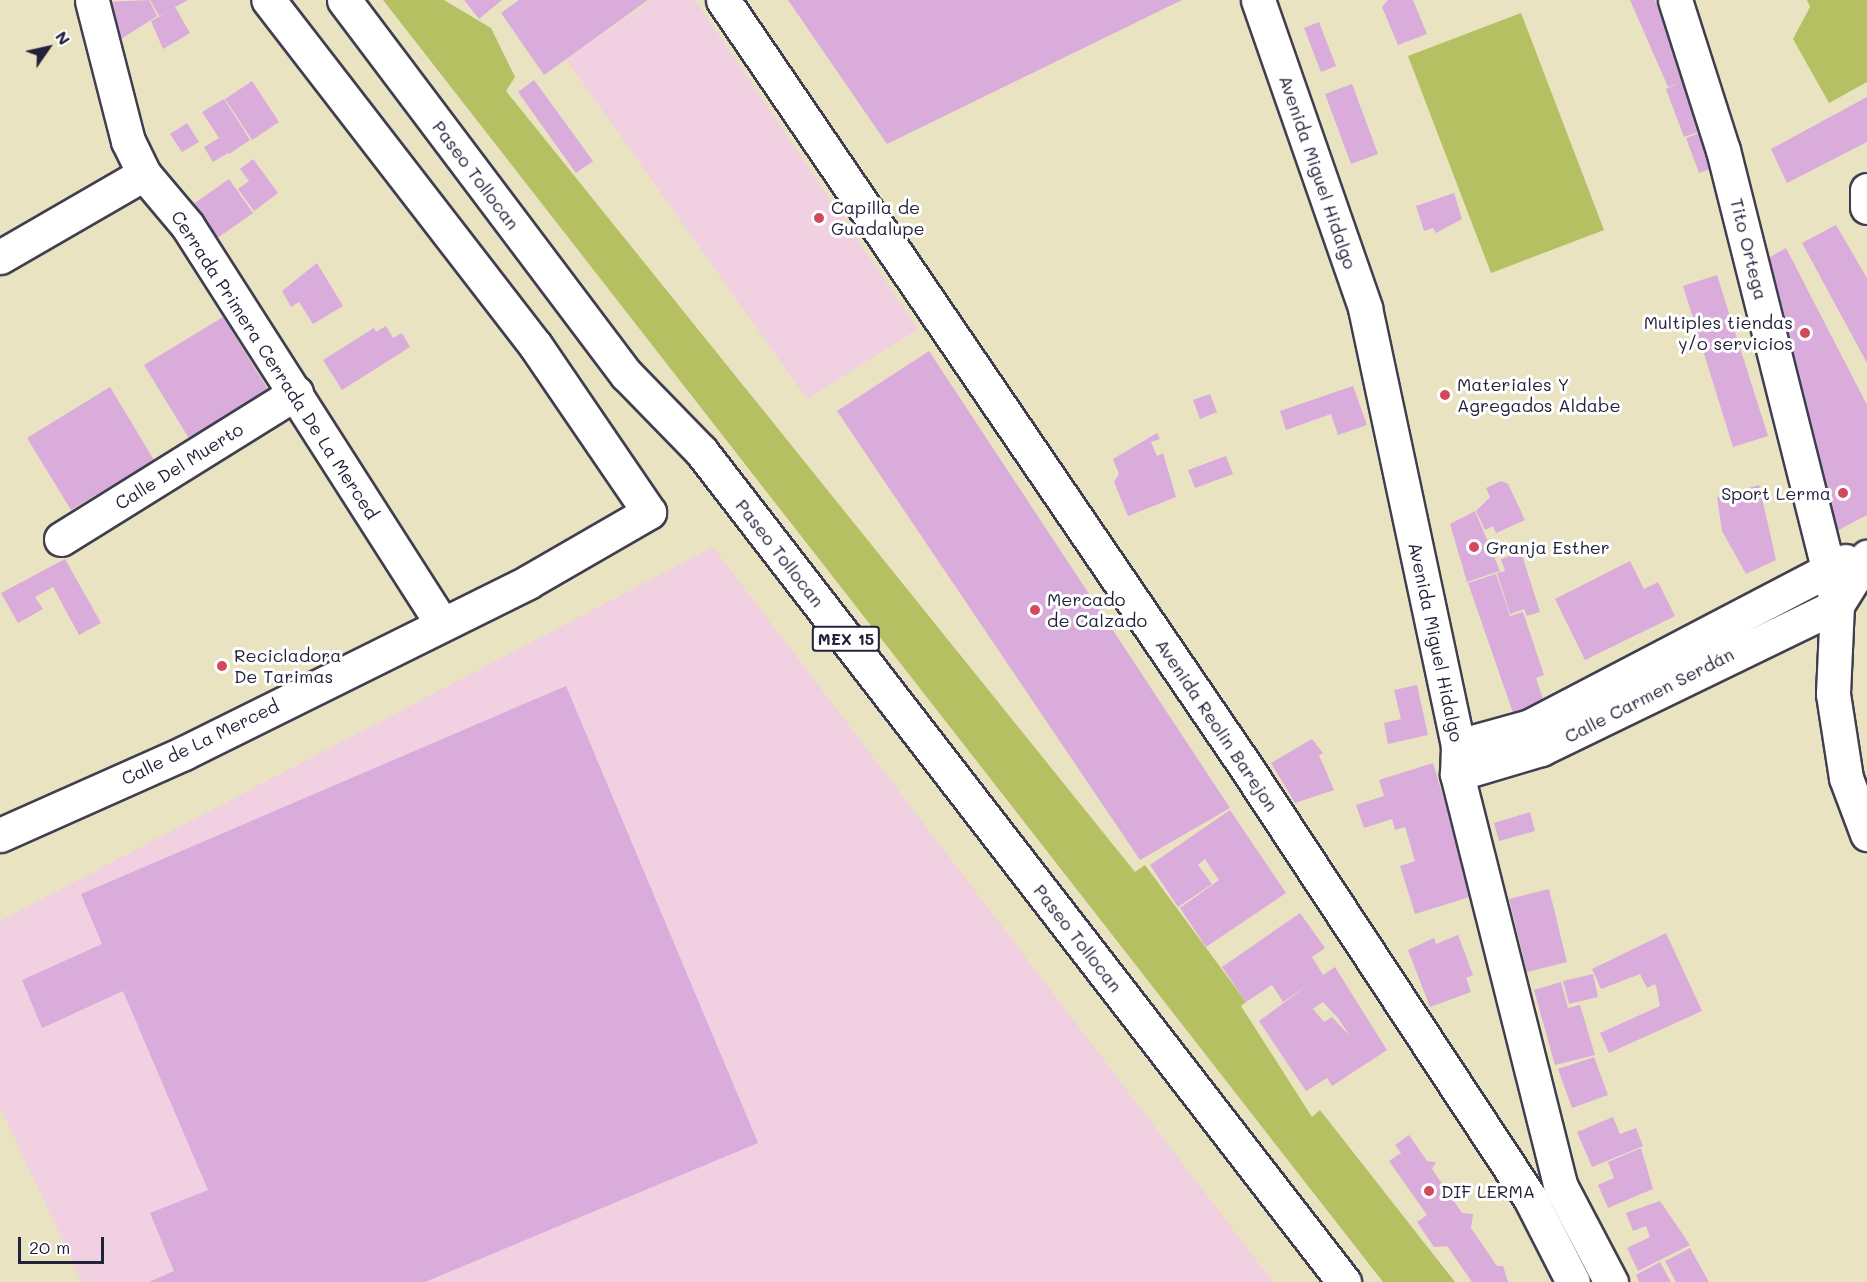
<!DOCTYPE html>
<html>
<head>
<meta charset="utf-8">
<style>
  body { margin:0 }
  #map { position:relative; width:1867px; height:1282px; overflow:hidden; background:#e9e3c2; font-family:Mali,sans-serif }
  div>[style] { position:absolute }
  .built>* { inset:0; background:#f1d0e2 }
  .green>* { inset:0; background:#b4c062 }
  .building>* { inset:0; background:#d9acdc }
  .roads { filter:drop-shadow(2px 0 #403f4f) drop-shadow(-2px 0 #403f4f) drop-shadow(0 2px #403f4f) drop-shadow(0 -2px #403f4f) }
  .minor>* { height:33px; margin:-16.5px; padding:0 16.5px; transform-origin:16.5px; border-radius:16.5px; background:#fff }
  .major>* { height:33px; margin:-16.5px; padding:0 16.5px; transform-origin:16.5px; border-radius:16.5px; background:#fff }
  .highway>* { height:33px; margin:-16.5px; padding:0 16.5px; transform-origin:16.5px; border-radius:16.5px; background:#fff }
  .dots>* { width:16px; height:16px; translate:-50% -50%; box-sizing:border-box; border:3px solid #fff; border-radius:50% }
  span { translate:-50% -50%; white-space:nowrap; text-align:center; line-height:1.15; -webkit-text-stroke:6px #fff; paint-order:stroke }
  .shield-label span { padding:2px 4px; background:#fff; border:2px solid; border-radius:4px; -webkit-text-stroke-width:0 }
  .shield-label { font-size:16px; color:#22223b; font-weight:700 }
  .street-label { font-size:18px; color:#22223b }
  .poi-label { font-size:18px; color:#22223b }
  .left { translate:0 -50%; text-align:left }
  .right { translate:-100% -50%; text-align:right }
  .north { position:absolute; left:18px; top:18px; width:60px; height:60px; -webkit-text-stroke:4px #fff; paint-order:stroke; rotate:56deg; font-size:16px; font-weight:700; line-height:24px; text-align:center; color:#22223b }
  .north::after { content:''; display:block; margin:auto; width:21px; height:27px; background:#22223b; clip-path:polygon(50% 0,100% 100%,50% 72%,0 100%) }
  .scale { position:absolute; left:18px; top:1237px; width:86px; height:27px; box-sizing:border-box; border:3px solid #22223b; border-top:0; padding-left:8px; font-size:18px; line-height:21px; white-space:nowrap; color:#22223b; -webkit-text-stroke:4px #fff; paint-order:stroke }
</style>
</head>
<body>
<div id="map">
  <div class="built">
    <i style="clip-path:polygon(652px 0,695px 0,918px 329px,807px 399px,566px 59px)"></i>
    <i style="clip-path:polygon(713px 547px,1273px 1282px,82px 1282px,0 1107px,0 921px)"></i>
  </div>
  <div class="green">
    <i style="clip-path:polygon(383px 0,444px 0,491px 28px,515px 77px,506px 91px,1135px 872px,1145px 865px,1246px 1002px,1241px 1006px,1312px 1117px,1320px 1110px,1455px 1282px,1383px 1282px)"></i>
    <i style="clip-path:polygon(1807px 0,1867px 0,1867px 82px,1829px 103px,1793px 39px,1810px 7px)"></i>
    <i style="clip-path:polygon(1521px 13px,1604px 230px,1491px 273px,1408px 56px)"></i>
  </div>
  <div class="building">
    <i style="clip-path:polygon(149px 0,157px 16px,118px 41px,105px 2px)"></i>
    <i style="clip-path:polygon(150px 0,188px 0,175px 7px,190px 33px,163px 49px,151px 21px,171px 10px,159px 16px)"></i>
    <i style="clip-path:polygon(464px 0,502px 0,479px 19px)"></i>
    <i style="clip-path:polygon(519px 0,648px 0,544px 75px,501px 13px)"></i>
    <i style="clip-path:polygon(788px 0,1182px 0,887px 144px)"></i>
    <i style="clip-path:polygon(1388px 0,1413px 0,1427px 34px,1398px 45px,1382px 7px)"></i>
    <i style="clip-path:polygon(1630px 0,1655px 0,1701px 131px,1684px 137px,1666px 89px,1679px 83px,1668px 87px)"></i>
    <i style="clip-path:polygon(1319px 22px,1336px 66px,1321px 72px,1304px 28px)"></i>
    <i style="clip-path:polygon(534px 80px,593px 161px,576px 173px,518px 92px)"></i>
    <i style="clip-path:polygon(252px 81px,279px 122px,252px 140px,225px 99px)"></i>
    <i style="clip-path:polygon(1352px 84px,1378px 154px,1351px 164px,1325px 94px)"></i>
    <i style="clip-path:polygon(1867px 97px,1867px 142px,1787px 183px,1771px 149px)"></i>
    <i style="clip-path:polygon(224px 99px,250px 140px,229px 154px,224px 146px,228px 153px,213px 162px,204px 147px,219px 138px,202px 112px)"></i>
    <i style="clip-path:polygon(187px 123px,199px 142px,182px 152px,170px 134px)"></i>
    <i style="clip-path:polygon(1702px 132px,1715px 167px,1699px 173px,1686px 138px)"></i>
    <i style="clip-path:polygon(253px 159px,278px 193px,254px 211px,238px 189px,249px 181px,240px 169px)"></i>
    <i style="clip-path:polygon(229px 179px,253px 213px,216px 239px,192px 205px)"></i>
    <i style="clip-path:polygon(1454px 193px,1462px 219px,1436px 233px,1433px 228px,1424px 231px,1416px 206px)"></i>
    <i style="clip-path:polygon(1836px 225px,1867px 278px,1867px 363px,1802px 243px)"></i>
    <i style="clip-path:polygon(1786px 248px,1867px 405px,1867px 515px,1833px 533px,1761px 262px)"></i>
    <i style="clip-path:polygon(317px 263px,343px 306px,313px 324px,299px 302px,291px 307px,282px 291px)"></i>
    <i style="clip-path:polygon(1717px 275px,1768px 436px,1733px 447px,1683px 286px)"></i>
    <i style="clip-path:polygon(223px 317px,269px 391px,190px 440px,144px 365px)"></i>
    <i style="clip-path:polygon(386px 326px,393px 338px,402px 333px,410px 347px,342px 390px,323px 360px,374px 328px,376px 332px)"></i>
    <i style="clip-path:polygon(929px 351px,1230px 808px,1140px 860px,837px 411px)"></i>
    <i style="clip-path:polygon(1353px 386px,1367px 425px,1338px 435px,1331px 414px,1286px 430px,1280px 411px)"></i>
    <i style="clip-path:polygon(110px 387px,154px 460px,71px 510px,27px 438px)"></i>
    <i style="clip-path:polygon(1210px 394px,1217px 412px,1200px 419px,1193px 400px)"></i>
    <i style="clip-path:polygon(1157px 433px,1160px 439px,1151px 442px,1157px 456px,1163px 453px,1176px 497px,1128px 516px,1114px 482px,1119px 474px,1113px 459px)"></i>
    <i style="clip-path:polygon(1226px 456px,1233px 474px,1195px 488px,1188px 470px)"></i>
    <i style="clip-path:polygon(1501px 481px,1508px 484px,1525px 520px,1496px 533px,1493px 526px,1485px 530px,1476px 511px,1490px 497px,1486px 488px)"></i>
    <i style="clip-path:polygon(1759px 485px,1776px 560px,1746px 574px,1722px 531px,1717px 497px)"></i>
    <i style="clip-path:polygon(1475px 511px,1500px 571px,1467px 582px,1450px 524px)"></i>
    <i style="clip-path:polygon(1521px 552px,1540px 612px,1527px 616px,1524px 609px,1510px 614px,1497px 573px,1505px 571px,1501px 559px)"></i>
    <i style="clip-path:polygon(65px 559px,101px 623px,79px 635px,53px 587px,35px 597px,43px 609px,18px 623px,1px 593px)"></i>
    <i style="clip-path:polygon(1630px 561px,1644px 589px,1658px 582px,1675px 616px,1585px 660px,1555px 599px)"></i>
    <i style="clip-path:polygon(1496px 574px,1510px 616px,1523px 612px,1544px 675px,1536px 678px,1544px 702px,1513px 713px,1468px 583px)"></i>
    <i style="clip-path:polygon(1417px 685px,1428px 735px,1388px 744px,1384px 723px,1401px 719px,1394px 690px)"></i>
    <i style="clip-path:polygon(566px 686px,758px 1143px,425px 1282px,149px 1282px,174px 1271px,150px 1213px,208px 1190px,123px 991px,42px 1028px,22px 980px,102px 944px,81px 894px)"></i>
    <i style="clip-path:polygon(1312px 739px,1323px 753px,1319px 755px,1334px 790px,1295px 803px,1271px 763px)"></i>
    <i style="clip-path:polygon(1433px 763px,1473px 896px,1415px 914px,1400px 866px,1415px 861px,1405px 827px,1395px 830px,1392px 819px,1364px 828px,1356px 805px,1384px 796px,1379px 780px)"></i>
    <i style="clip-path:polygon(1230px 810px,1286px 893px,1206px 947px,1180px 908px,1219px 880px,1205px 859px,1198px 865px,1212px 884px,1178px 907px,1150px 865px)"></i>
    <i style="clip-path:polygon(1530px 812px,1535px 831px,1499px 841px,1494px 823px)"></i>
    <i style="clip-path:polygon(1549px 889px,1567px 962px,1527px 972px,1509px 899px)"></i>
    <i style="clip-path:polygon(evenodd,1300px 913px,1325px 948px,1312px 957px,1323px 975px,1335px 967px,1387px 1050px,1332px 1086px,1327px 1078px,1306px 1091px,1259px 1021px,1308px 985px,1283px 1002px,1272px 985px,1246px 1002px,1222px 967px,1300px 913px,1323px 1002px,1338px 1018px,1350px 1036px,1332px 1017px,1324px 1022px,1313px 1009px,1297px 1020px,1323px 1002px)"></i>
    <i style="clip-path:polygon(1666px 933px,1702px 1011px,1609px 1053px,1600px 1033px,1660px 1006px,1657px 990px,1655px 984px,1647px 988px,1640px 974px,1601px 989px,1592px 969px)"></i>
    <i style="clip-path:polygon(1458px 935px,1473px 975px,1466px 978px,1471px 992px,1430px 1007px,1408px 950px,1434px 938px,1436px 944px)"></i>
    <i style="clip-path:polygon(1593px 974px,1598px 997px,1569px 1004px,1563px 981px)"></i>
    <i style="clip-path:polygon(1561px 982px,1568px 1008px,1580px 1005px,1595px 1055px,1555px 1065px,1534px 990px)"></i>
    <i style="clip-path:polygon(1594px 1057px,1608px 1095px,1572px 1108px,1558px 1069px)"></i>
    <i style="clip-path:polygon(1613px 1117px,1620px 1134px,1636px 1128px,1643px 1146px,1592px 1167px,1577px 1132px)"></i>
    <i style="clip-path:polygon(1409px 1135px,1427px 1161px,1436px 1162px,1432px 1169px,1462px 1213px,1473px 1214px,1471px 1228px,1497px 1266px,1503px 1266px,1508px 1282px,1472px 1282px,1447px 1246px,1434px 1247px,1417px 1222px,1427px 1215px,1389px 1161px,1401px 1153px,1395px 1145px)"></i>
    <i style="clip-path:polygon(1641px 1148px,1653px 1189px,1608px 1208px,1598px 1185px,1614px 1178px,1608px 1162px)"></i>
    <i style="clip-path:polygon(1660px 1201px,1690px 1245px,1638px 1271px,1627px 1248px,1650px 1237px,1646px 1226px,1633px 1231px,1626px 1213px)"></i>
    <i style="clip-path:polygon(1690px 1248px,1709px 1282px,1676px 1282px,1665px 1261px)"></i>
    <i style="clip-path:polygon(1660px 1262px,1671px 1282px,1639px 1282px,1636px 1275px)"></i>
  </div>
  <div class="roads">
    <div class="minor">
      <i style="left:1675px;top:0;width:157px;rotate:72.3deg"></i>
      <i style="left:1723px;top:150px;width:469px;rotate:75.9deg"></i>
      <i style="left:1837px;top:605px;width:89px;rotate:92.6deg"></i>
      <i style="left:1833px;top:694px;width:85px;rotate:81.2deg"></i>
      <i style="left:1846px;top:778px;width:60px;rotate:69.4deg"></i>
      <i style="left:92px;top:1px;width:145px;rotate:75.6deg"></i>
      <i style="left:128px;top:141px;width:37px;rotate:64deg"></i>
      <i style="left:144px;top:174px;width:67px;rotate:49.9deg"></i>
      <i style="left:187px;top:225px;width:471px;rotate:57.4deg"></i>
      <i style="left:1867px;top:190px;width:17px;rotate:90deg"></i>
      <i style="left:0;top:257px;width:166px;rotate:-30deg"></i>
      <i style="left:61px;top:539px;width:277px;rotate:-31.9deg"></i>
      <i style="left:1458px;top:746px;width:75px;rotate:-15.5deg"></i>
      <i style="left:1530px;top:726px;width:356px;rotate:-27.6deg"></i>
      <i style="left:1457px;top:774px;width:88px;rotate:-16.6deg"></i>
      <i style="left:1541px;top:749px;width:329px;rotate:-25.9deg"></i>
      <i style="left:1837px;top:605px;width:57px;rotate:-58deg"></i>
      <i style="left:0;top:835px;width:201px;rotate:-24deg"></i>
      <i style="left:184px;top:753px;width:384px;rotate:-26.4deg"></i>
      <i style="left:528px;top:582px;width:140px;rotate:-30deg"></i>
      <i style="left:649px;top:512px;width:202px;rotate:-124.3deg"></i>
      <i style="left:535px;top:345px;width:436px;rotate:-127.7deg"></i>
    </div>
    <div class="major">
      <i style="left:723px;top:0;width:925px;rotate:55.71deg"></i>
      <i style="left:1244px;top:764px;width:520px;rotate:56.62deg"></i>
      <i style="left:1530px;top:1198px;width:94px;rotate:62.9deg"></i>
      <i style="left:1258px;top:0;width:326px;rotate:70.8deg"></i>
      <i style="left:1365px;top:308px;width:448px;rotate:78deg"></i>
      <i style="left:1458px;top:746px;width:28px;rotate:92deg"></i>
      <i style="left:1457px;top:774px;width:424px;rotate:75.9deg"></i>
      <i style="left:1560px;top:1185px;width:110px;rotate:62.3deg"></i>
    </div>
    <div class="highway">
      <i style="left:344px;top:0;width:470px;rotate:53deg"></i>
      <i style="left:627px;top:375px;width:106px;rotate:45.8deg"></i>
      <i style="left:701px;top:451px;width:1051px;rotate:52.27deg"></i>
    </div>
  </div>
  <div class="dots">
    <i style="left:819px;top:218px;background:#d1495b"></i>
    <i style="left:1805px;top:333px;background:#d1495b"></i>
    <i style="left:1445px;top:395px;background:#d1495b"></i>
    <i style="left:1843px;top:493px;background:#d1495b"></i>
    <i style="left:1474px;top:547px;background:#d1495b"></i>
    <i style="left:1035px;top:610px;background:#d1495b"></i>
    <i style="left:222px;top:666px;background:#d1495b"></i>
    <i style="left:1429px;top:1191px;background:#d1495b"></i>
  </div>
  <div class="shield-label">
    <span style="left:846px;top:639px">MEX 15</span>
  </div>
  <div class="street-label">
    <span style="left:1318px;top:172px;rotate:71deg">Avenida Miguel Hidalgo</span>
    <span style="left:476px;top:175px;rotate:53deg">Paseo Tollocan</span>
    <span style="left:1749px;top:249px;rotate:76deg">Tito Ortega</span>
    <span style="left:275px;top:365px;rotate:57deg">Cerrada Primera Cerrada De La Merced</span>
    <span style="left:179px;top:466px;rotate:-32deg">Calle Del Muerto</span>
    <span style="left:780px;top:553px;rotate:52deg">Paseo Tollocan</span>
    <span style="left:1436px;top:642px;rotate:78deg">Avenida Miguel Hidalgo</span>
    <span style="left:1649px;top:695px;rotate:-27deg">Calle Carmen Serdán</span>
    <span style="left:1217px;top:725px;rotate:56deg">Avenida Reolin Barejon</span>
    <span style="left:200px;top:742px;rotate:-26deg">Calle de La Merced</span>
    <span style="left:1078px;top:938px;rotate:52deg">Paseo Tollocan</span>
  </div>
  <div class="poi-label">
    <span class="left" style="left:831px;top:218px">Capilla de<br>Guadalupe</span>
    <span class="right" style="left:1793px;top:333px">Multiples tiendas<br>y/o servicios</span>
    <span class="left" style="left:1457px;top:395px">Materiales Y<br>Agregados Aldabe</span>
    <span class="right" style="left:1831px;top:493px">Sport Lerma</span>
    <span class="left" style="left:1486px;top:547px">Granja Esther</span>
    <span class="left" style="left:1047px;top:610px">Mercado<br>de Calzado</span>
    <span class="left" style="left:234px;top:666px">Recicladora<br>De Tarimas</span>
    <span class="left" style="left:1441px;top:1191px">DIF LERMA</span>
  </div>
  <div class="north">N</div>
  <div class="scale">20 m</div>
</div>
</body>
</html>
